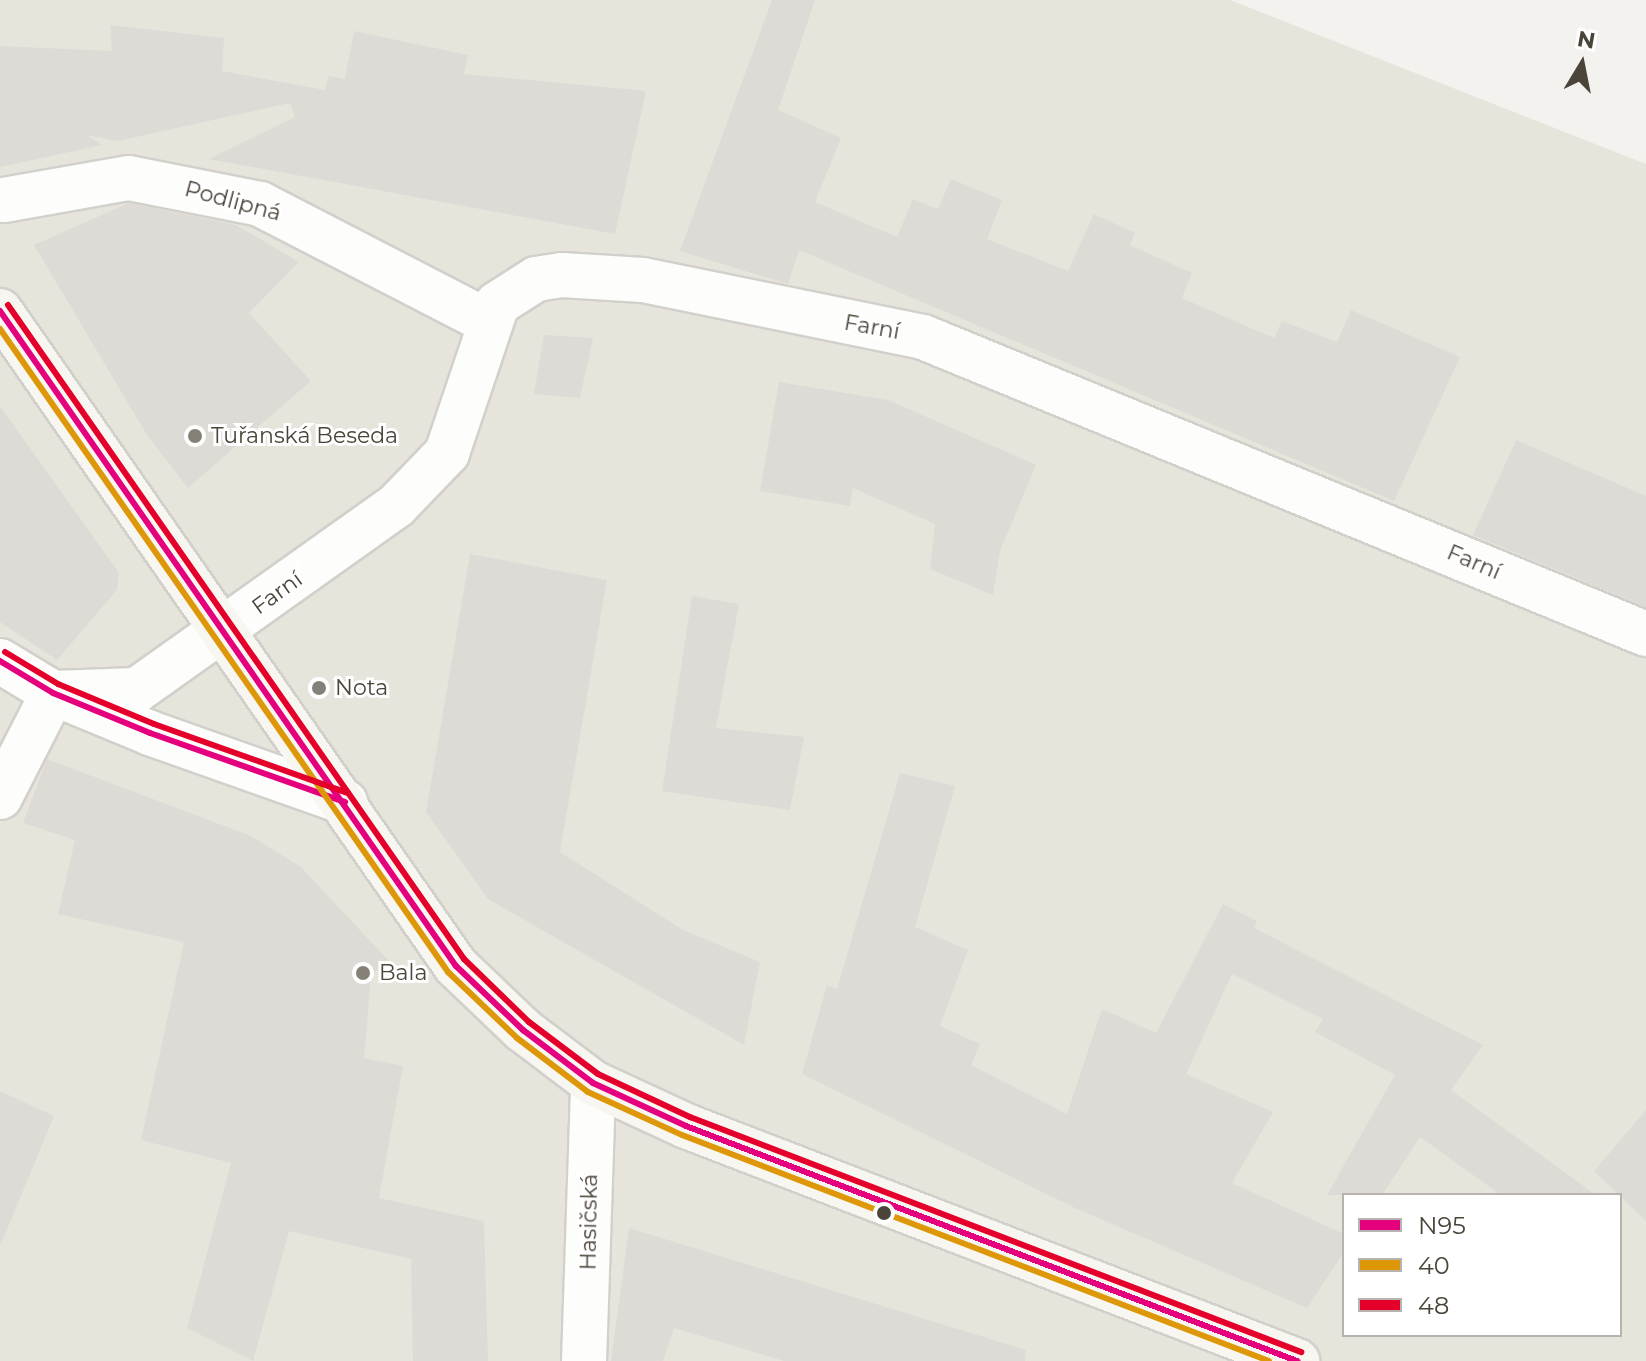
<!DOCTYPE html>
<html>
<head>
<meta charset="utf-8">
<style>
  body { margin:0 }
  #map { position:relative; width:1646px; height:1361px; overflow:hidden; background:#f4f2ee; font-family:Montserrat,sans-serif }
  div>[style] { position:absolute }
  .residential>* { inset:0; background:#e7e4dc }
  .building>* { inset:0; background:#dedbd6 }
  .roads { filter:drop-shadow(2px 0 #d2d0cb) drop-shadow(-2px 0 #d2d0cb) drop-shadow(0 2px #d2d0cb) drop-shadow(0 -2px #d2d0cb) }
  .street>* { height:44px; margin:-22px; padding:0 22px; transform-origin:22px; border-radius:22px; background:#fdfdfc }
  .secondary>* { height:44px; margin:-22px; padding:0 22px; transform-origin:22px; border-radius:22px; background:#f7f6f1 }
  .bus-1>* { height:6px; margin:-3px; padding:0 3px; transform-origin:3px; border-radius:3px; background:#e5007d }
  .bus-2>* { height:6px; margin:-3px; padding:0 3px; transform-origin:3px; border-radius:3px; background:#dd9709 }
  .bus-3>* { height:6px; margin:-3px; padding:0 3px; transform-origin:3px; border-radius:3px; background:#e4002b }
  .dots>* { width:22px; height:22px; translate:-50% -50%; box-sizing:border-box; border:4px solid #fff; border-radius:50% }
  span { translate:-50% -50%; white-space:nowrap; text-align:center; line-height:1.15; -webkit-text-stroke:6px #fff; paint-order:stroke }
  .street-label { font-size:22px; color:#4b4439 }
  .poi-label { font-size:22px; color:#4b4439 }
  .left { translate:0 -50%; text-align:left }
  .legend { position:absolute; left:1342px; top:1193px; width:280px; height:144px; box-sizing:border-box; background:#fff; border:2px solid #b7b4b0; margin:0; padding:10px 14px; list-style:none; font-size:24px; color:#4b4439 }
  .legend li { display:flex; align-items:center; gap:16px; height:40px }
  .legend b { width:40px; border:2px solid #b7b4b0 }
  .north { position:absolute; left:1542px; top:24px; width:80px; height:80px; -webkit-text-stroke:6px #fff; paint-order:stroke; rotate:10deg; font-size:22px; font-weight:700; line-height:32px; text-align:center; color:#4b4439 }
  .north::after { content:''; display:block; margin:auto; width:28px; height:36px; background:#4b4439; clip-path:polygon(50% 0,100% 100%,50% 72%,0 100%) }
</style>
</head>
<body>
<div id="map">
  <div class="residential">
    <i style="clip-path:polygon(evenodd,0 0,1230px 0,1646px 164px,1646px 1361px,0 1361px,0 0,1344px 1195px,1620px 1195px,1620px 1335px,1344px 1335px,1344px 1195px)"></i>
  </div>
  <div class="building">
    <i style="clip-path:polygon(772px 0,815px 0,778px 110px,841px 138px,815px 202px,897px 237px,913px 199px,938px 209px,951px 179px,1002px 200px,987px 239px,1068px 271px,1094px 214px,1135px 233px,1130px 245px,1192px 273px,1182px 298px,1274px 338px,1282px 321px,1337px 342px,1351px 310px,1460px 357px,1394px 501px,799px 250px,788px 284px,680px 251px)"></i>
    <i style="clip-path:polygon(110px 25px,224px 38px,222px 71px,325px 90px,328px 76px,345px 79px,354px 31px,468px 55px,464px 74px,646px 91px,615px 234px,209px 159px,295px 117px,290px 103px,118px 141px,86px 135px,102px 145px,0 167px,0 46px,112px 51px)"></i>
    <i style="clip-path:polygon(129px 203px,236px 225px,299px 262px,249px 313px,311px 381px,188px 488px,147px 435px,34px 245px)"></i>
    <i style="clip-path:polygon(544px 335px,593px 338px,580px 398px,534px 394px)"></i>
    <i style="clip-path:polygon(779px 382px,888px 400px,1036px 465px,1000px 551px,993px 595px,930px 569px,935px 524px,853px 488px,850px 506px,760px 491px)"></i>
    <i style="clip-path:polygon(0 406px,119px 573px,117px 590px,57px 660px,0 622px)"></i>
    <i style="clip-path:polygon(1516px 440px,1646px 496px,1646px 607px,1473px 535px)"></i>
    <i style="clip-path:polygon(470px 554px,607px 580px,560px 852px,683px 930px,760px 962px,744px 1045px,488px 899px,426px 812px)"></i>
    <i style="clip-path:polygon(692px 596px,739px 604px,716px 728px,804px 737px,790px 810px,662px 791px)"></i>
    <i style="clip-path:polygon(47px 759px,251px 836px,301px 867px,388px 960px,371px 976px,364px 1058px,403px 1066px,379px 1198px,484px 1221px,488px 1361px,413px 1361px,411px 1259px,289px 1231px,253px 1361px,187px 1328px,231px 1163px,141px 1140px,184px 942px,58px 914px,75px 840px,23px 823px)"></i>
    <i style="clip-path:polygon(900px 773px,955px 786px,915px 927px,968px 950px,940px 1026px,980px 1044px,971px 1065px,1067px 1114px,1102px 1009px,1156px 1033px,1223px 904px,1257px 921px,1254px 928px,1483px 1045px,1451px 1090px,1596px 1195px,1501px 1195px,1420px 1137px,1382px 1195px,1327px 1195px,1395px 1075px,1315px 1032px,1323px 1019px,1232px 974px,1186px 1074px,1273px 1112px,1232px 1183px,1344px 1234px,1344px 1252px,1307px 1308px,1075px 1208px,802px 1074px,827px 985px,837px 989px)"></i>
    <i style="clip-path:polygon(0 1091px,54px 1116px,1px 1244px,0 1244px)"></i>
    <i style="clip-path:polygon(1646px 1110px,1646px 1221px,1594px 1171px)"></i>
    <i style="clip-path:polygon(629px 1228px,1026px 1350px,1025px 1361px,784px 1361px,674px 1328px,663px 1361px,611px 1361px)"></i>
  </div>
  <div class="roads">
    <div class="street">
      <i style="left:4px;top:200px;width:127px;rotate:-10deg"></i>
      <i style="left:129px;top:178px;width:134px;rotate:11.2deg"></i>
      <i style="left:260px;top:204px;width:255px;rotate:27.3deg"></i>
      <i style="left:0;top:661px;width:62px;rotate:31.1deg"></i>
      <i style="left:53px;top:693px;width:105px;rotate:22.4deg"></i>
      <i style="left:150px;top:733px;width:207px;rotate:19.5deg"></i>
      <i style="left:53px;top:693px;width:84px;rotate:-2deg"></i>
      <i style="left:137px;top:690px;width:318px;rotate:-35.4deg"></i>
      <i style="left:396px;top:506px;width:74px;rotate:-46.1deg"></i>
      <i style="left:447px;top:453px;width:157px;rotate:-71.4deg"></i>
      <i style="left:497px;top:304px;width:46px;rotate:-32.7deg"></i>
      <i style="left:536px;top:279px;width:26px;rotate:-9deg"></i>
      <i style="left:562px;top:275px;width:81px;rotate:3.5deg"></i>
      <i style="left:643px;top:280px;width:286px;rotate:11.5deg"></i>
      <i style="left:923px;top:337px;width:782px;rotate:22.33deg"></i>
      <i style="left:0;top:797px;width:117px;rotate:-63deg"></i>
      <i style="left:584px;top:1361px;width:278px;rotate:-88.1deg"></i>
    </div>
    <div class="secondary">
      <i style="left:0;top:311px;width:798px;rotate:55.16deg"></i>
      <i style="left:456px;top:966px;width:93px;rotate:43.7deg"></i>
      <i style="left:523px;top:1030px;width:88px;rotate:37.1deg"></i>
      <i style="left:593px;top:1083px;width:102px;rotate:24.8deg"></i>
      <i style="left:686px;top:1126px;width:655px;rotate:21.04deg"></i>
    </div>
  </div>
  <div class="bus-1">
    <i style="left:0;top:311px;width:798px;rotate:55.16deg"></i>
    <i style="left:456px;top:966px;width:93px;rotate:43.7deg"></i>
    <i style="left:523px;top:1030px;width:88px;rotate:37.1deg"></i>
    <i style="left:593px;top:1083px;width:102px;rotate:24.8deg"></i>
    <i style="left:686px;top:1126px;width:655px;rotate:21.04deg"></i>
    <i style="left:0;top:661px;width:62px;rotate:31.1deg"></i>
    <i style="left:53px;top:693px;width:105px;rotate:22.4deg"></i>
    <i style="left:150px;top:733px;width:207px;rotate:19.5deg"></i>
  </div>
  <div class="bus-2">
    <i style="left:0;top:329px;width:784px;rotate:55.13deg"></i>
    <i style="left:448px;top:972px;width:95px;rotate:43.7deg"></i>
    <i style="left:517px;top:1038px;width:89px;rotate:37.3deg"></i>
    <i style="left:588px;top:1092px;width:103px;rotate:24.6deg"></i>
    <i style="left:682px;top:1135px;width:629px;rotate:21.06deg"></i>
  </div>
  <div class="bus-3">
    <i style="left:8px;top:305px;width:797px;rotate:55.11deg"></i>
    <i style="left:464px;top:959px;width:91px;rotate:44.1deg"></i>
    <i style="left:529px;top:1022px;width:86px;rotate:37deg"></i>
    <i style="left:598px;top:1074px;width:102px;rotate:25.1deg"></i>
    <i style="left:690px;top:1117px;width:655px;rotate:21.04deg"></i>
    <i style="left:5px;top:652px;width:62px;rotate:31.1deg"></i>
    <i style="left:58px;top:684px;width:104px;rotate:22.6deg"></i>
    <i style="left:154px;top:724px;width:206px;rotate:19.6deg"></i>
  </div>
  <div class="dots">
    <i style="left:195px;top:436px;background:#868178"></i>
    <i style="left:319px;top:688px;background:#868178"></i>
    <i style="left:363px;top:973px;background:#868178"></i>
    <i style="left:884px;top:1213px;background:#4b4439"></i>
  </div>
  <div class="street-label">
    <span style="left:233px;top:201px;rotate:15deg">Podlipná</span>
    <span style="left:872px;top:327px;rotate:10deg">Farní</span>
    <span style="left:1474px;top:562px;rotate:23deg">Farní</span>
    <span style="left:277px;top:593px;rotate:-36deg">Farní</span>
    <span style="left:589px;top:1222px;rotate:-89deg">Hasičská</span>
  </div>
  <div class="poi-label">
    <span class="left" style="left:211px;top:436px">Tuřanská Beseda</span>
    <span class="left" style="left:335px;top:688px">Nota</span>
    <span class="left" style="left:379px;top:973px">Bala</span>
  </div>
  <ul class="legend">
  <li><b style="height:10px;background:#e5007d"></b>N95</li>
  <li><b style="height:10px;background:#dd9709"></b>40</li>
  <li><b style="height:10px;background:#e4002b"></b>48</li>
  </ul>
  <div class="north">N</div>
</div>
</body>
</html>
